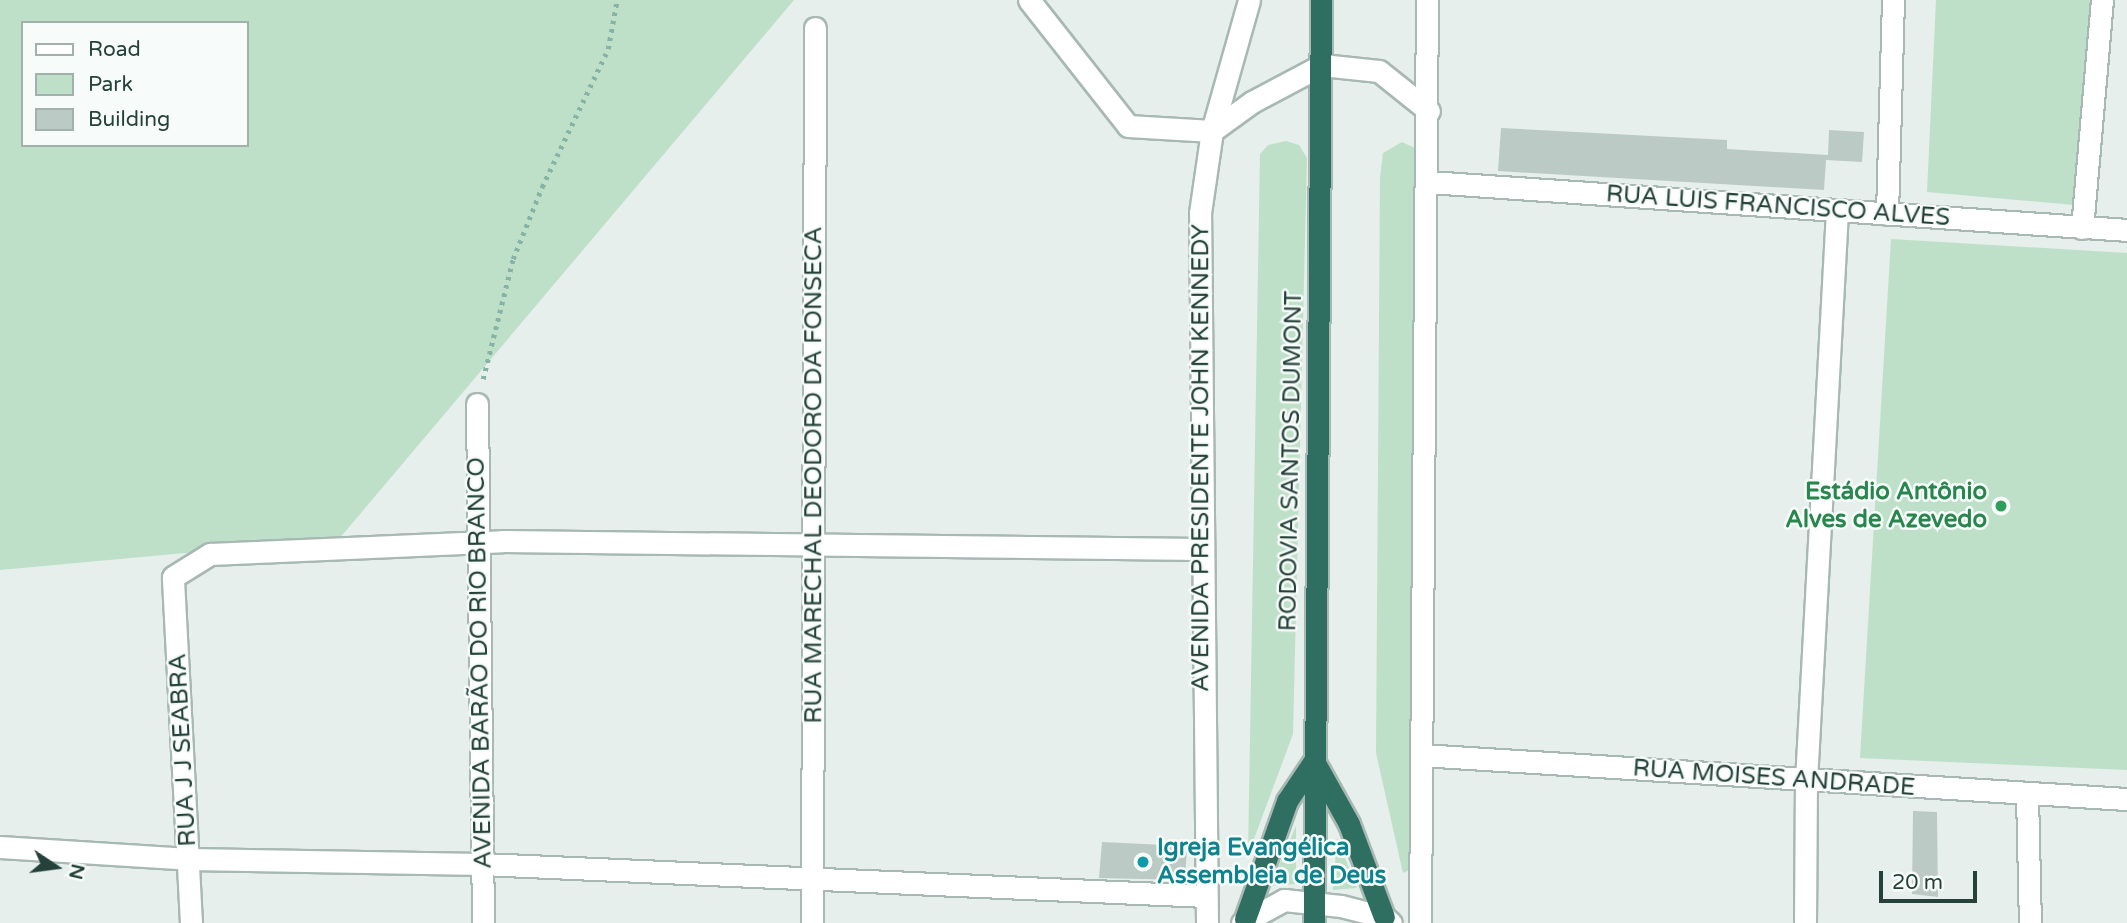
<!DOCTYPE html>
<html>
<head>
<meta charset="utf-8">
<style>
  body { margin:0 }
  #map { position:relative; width:2127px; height:923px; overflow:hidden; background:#e6efeb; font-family:"Varela Round",sans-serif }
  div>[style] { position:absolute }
  .green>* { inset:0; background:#bfe0c8 }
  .building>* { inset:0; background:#bbcac4 }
  .path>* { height:4.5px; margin-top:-2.25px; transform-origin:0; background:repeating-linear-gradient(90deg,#86b3a5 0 3.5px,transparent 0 8.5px) }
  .roads { filter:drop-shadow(2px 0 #a8b8b2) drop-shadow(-2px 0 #a8b8b2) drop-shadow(0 2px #a8b8b2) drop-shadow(0 -2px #a8b8b2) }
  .street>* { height:21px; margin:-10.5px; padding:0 10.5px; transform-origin:10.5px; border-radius:10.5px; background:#fff }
  .secondary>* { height:21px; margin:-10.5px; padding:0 10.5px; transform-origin:10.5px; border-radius:10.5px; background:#fff }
  .highway>* { height:21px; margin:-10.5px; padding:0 10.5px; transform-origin:10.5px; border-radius:10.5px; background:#2f6f62 }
  .dots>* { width:19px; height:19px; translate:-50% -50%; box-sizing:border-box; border:4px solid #f7fbf9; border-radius:50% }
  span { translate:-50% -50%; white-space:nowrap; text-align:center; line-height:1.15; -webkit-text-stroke:5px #f7fbf9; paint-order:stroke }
  .street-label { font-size:24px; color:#24423a }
  .leisure-label { font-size:24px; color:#27864d; font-weight:700 }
  .right { translate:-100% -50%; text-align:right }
  .culture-label { font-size:24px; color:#0d838f; font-weight:700 }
  .left { translate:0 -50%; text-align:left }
  .legend { position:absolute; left:21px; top:21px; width:228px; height:126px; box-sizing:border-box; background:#f7fbf9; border:2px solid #a3b1ad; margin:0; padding:9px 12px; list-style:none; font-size:21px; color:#24423a }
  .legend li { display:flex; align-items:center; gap:14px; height:35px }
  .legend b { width:35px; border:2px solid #a3b1ad }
  .north { position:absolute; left:21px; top:832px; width:70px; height:70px; -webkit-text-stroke:5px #f7fbf9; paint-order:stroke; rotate:103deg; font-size:19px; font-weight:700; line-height:28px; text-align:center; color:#24423a }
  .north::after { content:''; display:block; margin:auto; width:24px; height:32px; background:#24423a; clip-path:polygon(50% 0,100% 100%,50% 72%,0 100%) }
  .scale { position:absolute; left:1879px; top:871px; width:98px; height:32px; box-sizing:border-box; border:4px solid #24423a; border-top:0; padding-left:9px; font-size:21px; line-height:24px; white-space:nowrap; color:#24423a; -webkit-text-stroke:5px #f7fbf9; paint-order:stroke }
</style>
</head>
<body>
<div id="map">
  <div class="green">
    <i style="clip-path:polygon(evenodd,0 0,794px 0,339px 539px,0 570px,0 0,23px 23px,247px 23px,247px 145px,23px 145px,23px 23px)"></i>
    <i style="clip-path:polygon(1936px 0,2099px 0,2086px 206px,1927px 192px)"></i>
    <i style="clip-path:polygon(1286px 141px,1299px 145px,1307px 158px,1293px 734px,1248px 855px,1260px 154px,1268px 145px)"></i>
    <i style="clip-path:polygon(1402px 142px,1424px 152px,1416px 867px,1403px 873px,1376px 753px,1380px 178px,1383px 153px)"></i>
    <i style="clip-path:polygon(1891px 239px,2127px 253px,2127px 770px,1860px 758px)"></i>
    <i style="clip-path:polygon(1296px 826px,1296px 884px,1270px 886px)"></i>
    <i style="clip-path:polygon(1337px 838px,1357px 888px,1333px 890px)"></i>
  </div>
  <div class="building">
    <i style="clip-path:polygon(1501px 128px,1727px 140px,1727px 149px,1828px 155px,1829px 130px,1864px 132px,1862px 162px,1826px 160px,1824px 190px,1498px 171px)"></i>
    <i style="clip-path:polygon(1913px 811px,1937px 812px,1938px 897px,1912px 894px)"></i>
    <i style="clip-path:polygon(1102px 842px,1187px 846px,1185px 880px,1099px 878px)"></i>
  </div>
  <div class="path">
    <i style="left:483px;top:379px;width:124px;rotate:-76deg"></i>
    <i style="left:513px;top:259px;width:78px;rotate:-68.1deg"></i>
    <i style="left:542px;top:187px;width:153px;rotate:-64.4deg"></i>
    <i style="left:608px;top:49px;width:50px;rotate:-79.6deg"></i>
  </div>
  <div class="roads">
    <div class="street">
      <i style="left:1429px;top:182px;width:700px;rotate:3.93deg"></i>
      <i style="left:1887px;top:214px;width:214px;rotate:-88.4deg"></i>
      <i style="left:2082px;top:228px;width:229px;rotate:-85deg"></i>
      <i style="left:477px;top:404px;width:519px;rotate:89.34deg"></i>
      <i style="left:1421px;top:755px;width:707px;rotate:3.57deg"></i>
      <i style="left:2027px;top:794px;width:129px;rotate:88.7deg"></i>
      <i style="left:0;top:847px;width:189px;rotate:3.6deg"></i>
      <i style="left:189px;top:859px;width:293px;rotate:1deg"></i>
      <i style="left:482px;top:864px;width:725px;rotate:2.53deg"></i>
      <i style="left:191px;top:923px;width:346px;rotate:-93deg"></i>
      <i style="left:173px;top:577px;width:44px;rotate:-31.9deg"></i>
      <i style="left:210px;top:554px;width:293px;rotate:-2.5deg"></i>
      <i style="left:503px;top:541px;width:697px;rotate:0.66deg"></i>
      <i style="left:812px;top:923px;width:895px;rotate:-89.81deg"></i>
      <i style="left:1805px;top:923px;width:142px;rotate:-89.6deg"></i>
      <i style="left:1806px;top:781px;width:571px;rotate:-86.89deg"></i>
    </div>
    <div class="secondary">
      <i style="left:1029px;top:0;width:160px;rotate:51.8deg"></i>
      <i style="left:1128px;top:126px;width:84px;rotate:3.4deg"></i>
      <i style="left:1212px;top:131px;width:49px;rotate:-35.9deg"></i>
      <i style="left:1252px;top:102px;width:79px;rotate:-27.9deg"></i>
      <i style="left:1322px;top:65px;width:57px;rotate:6deg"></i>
      <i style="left:1379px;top:71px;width:64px;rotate:38.7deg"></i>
      <i style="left:1207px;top:923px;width:710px;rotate:-90.56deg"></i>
      <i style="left:1200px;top:213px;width:83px;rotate:-81.7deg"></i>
      <i style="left:1212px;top:131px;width:136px;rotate:-74.2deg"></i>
      <i style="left:1242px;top:923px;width:48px;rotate:-28.7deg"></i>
      <i style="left:1284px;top:900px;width:57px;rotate:6deg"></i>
      <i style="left:1341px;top:906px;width:44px;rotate:14.3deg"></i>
      <i style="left:1384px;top:917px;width:9px;rotate:41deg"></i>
      <i style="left:1420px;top:923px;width:923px;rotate:-89.57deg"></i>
    </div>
    <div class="highway">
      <i style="left:1314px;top:761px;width:72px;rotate:60.9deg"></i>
      <i style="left:1349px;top:824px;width:99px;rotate:69.4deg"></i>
      <i style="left:1245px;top:919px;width:125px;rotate:-70.4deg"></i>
      <i style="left:1287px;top:801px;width:48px;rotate:-56deg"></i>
      <i style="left:1314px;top:923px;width:923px;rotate:-89.57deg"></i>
    </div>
  </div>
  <div class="dots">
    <i style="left:2001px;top:506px;background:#2e9e5b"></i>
    <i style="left:1143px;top:862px;background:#0f9aa8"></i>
  </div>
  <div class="street-label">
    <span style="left:1778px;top:206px;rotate:4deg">RUA LUIS FRANCISCO ALVES</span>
    <span style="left:1201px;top:458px;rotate:-90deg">AVENIDA PRESIDENTE JOHN KENNEDY</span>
    <span style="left:1291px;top:461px;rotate:-89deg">RODOVIA SANTOS DUMONT</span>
    <span style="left:814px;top:475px;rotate:-90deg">RUA MARECHAL DEODORO DA FONSECA</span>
    <span style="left:480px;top:663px;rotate:-91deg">AVENIDA BARÃO DO RIO BRANCO</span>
    <span style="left:183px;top:750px;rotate:-93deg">RUA J J SEABRA</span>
    <span style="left:1774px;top:778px;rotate:4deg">RUA MOISES ANDRADE</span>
  </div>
  <div class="leisure-label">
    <span class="right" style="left:1987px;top:506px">Estádio Antônio<br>Alves de Azevedo</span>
  </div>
  <div class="culture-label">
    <span class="left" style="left:1157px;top:862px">Igreja Evangélica<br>Assembleia de Deus</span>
  </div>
  <ul class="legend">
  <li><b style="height:9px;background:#fff"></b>Road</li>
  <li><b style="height:19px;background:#bfe0c8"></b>Park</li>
  <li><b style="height:19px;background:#bbcac4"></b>Building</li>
  </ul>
  <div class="north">N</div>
  <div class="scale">20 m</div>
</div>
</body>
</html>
